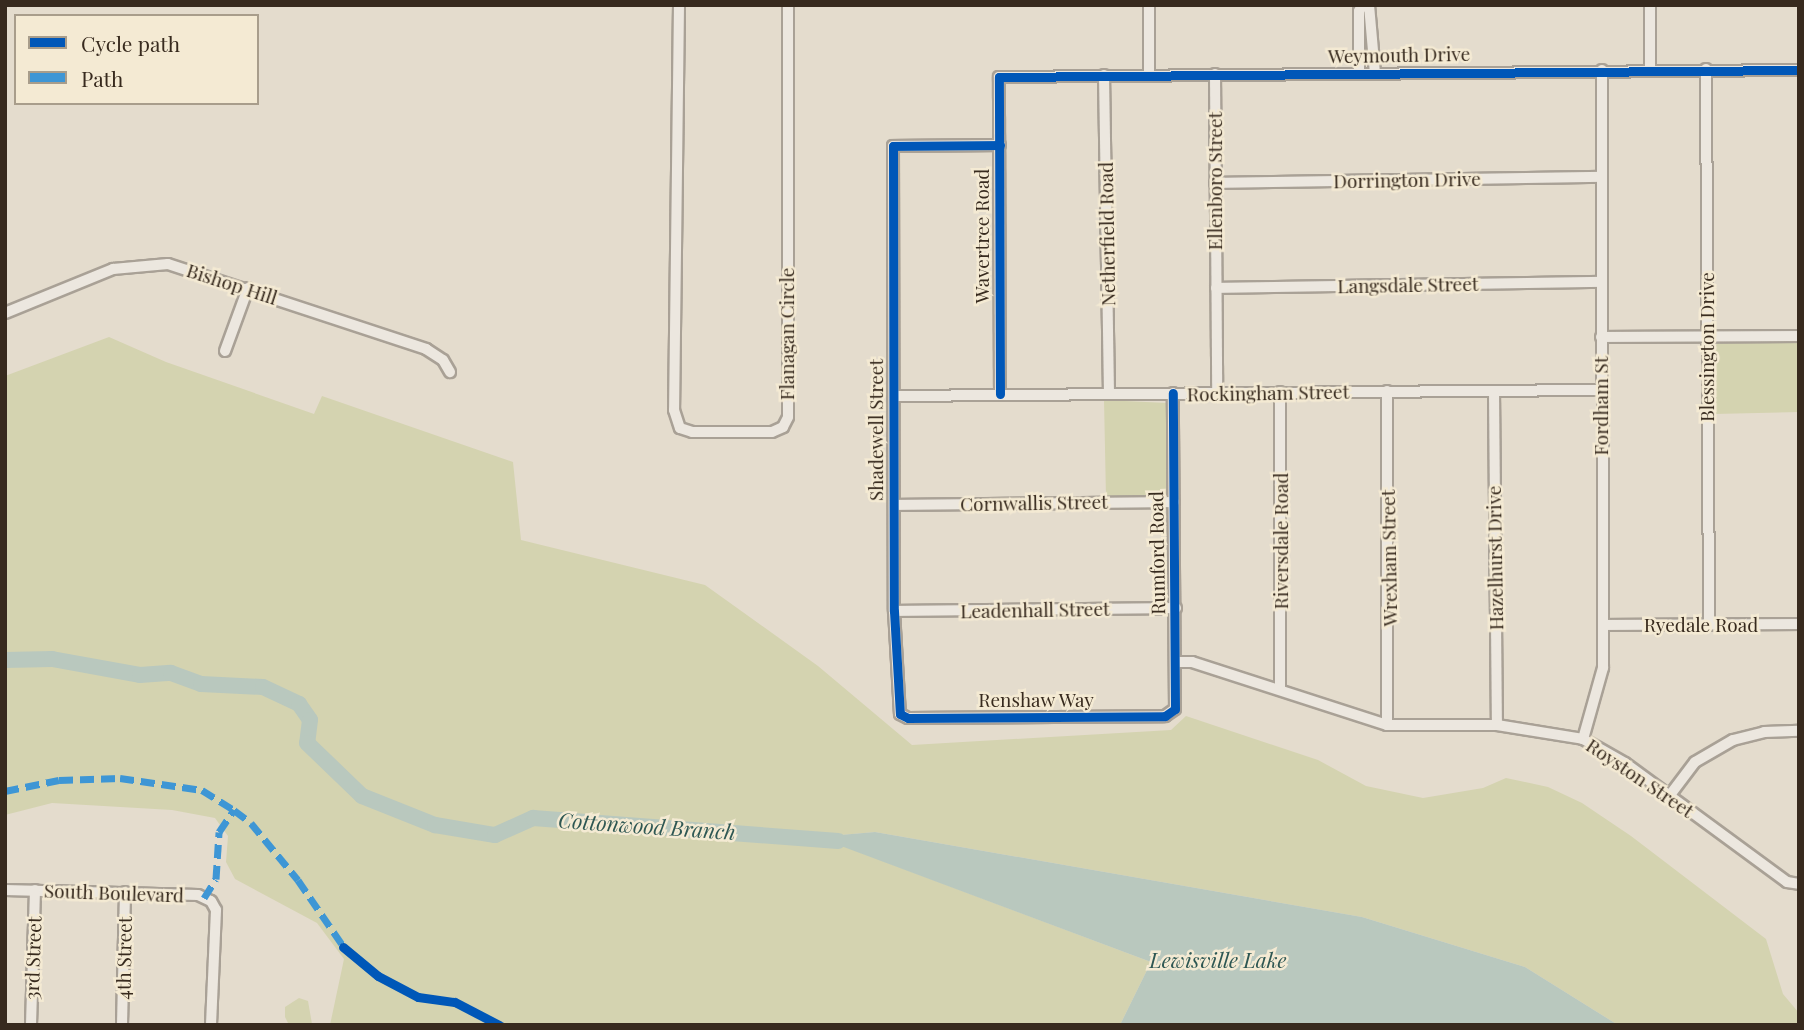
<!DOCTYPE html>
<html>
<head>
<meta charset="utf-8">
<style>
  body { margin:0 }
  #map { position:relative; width:1804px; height:1030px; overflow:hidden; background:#e4dccd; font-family:"Playfair Display",serif }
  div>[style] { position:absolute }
  .green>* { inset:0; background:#d4d3b0 }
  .water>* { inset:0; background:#b9c8be }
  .river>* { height:16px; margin:-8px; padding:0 8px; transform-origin:8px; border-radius:8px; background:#b9c8be }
  .roads { filter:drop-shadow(2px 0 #a9a196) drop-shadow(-2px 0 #a9a196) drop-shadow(0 2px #a9a196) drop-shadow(0 -2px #a9a196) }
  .street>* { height:10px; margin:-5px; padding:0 5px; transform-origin:5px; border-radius:5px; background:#ece7df }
  .quiet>* { height:7px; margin-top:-3.5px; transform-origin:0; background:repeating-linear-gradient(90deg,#3e96d5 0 14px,transparent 0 21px) }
  .cycleway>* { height:9px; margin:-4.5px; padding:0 4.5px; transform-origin:4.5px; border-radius:4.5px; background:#0057b8 }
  span { translate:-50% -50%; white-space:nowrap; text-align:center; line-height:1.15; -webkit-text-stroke:5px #f4ead3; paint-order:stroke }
  .street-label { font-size:19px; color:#372a1e }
  .water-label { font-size:21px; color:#2e5753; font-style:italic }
  .frame { position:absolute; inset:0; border:7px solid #372a1e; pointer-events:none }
  .legend { position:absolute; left:14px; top:14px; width:245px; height:91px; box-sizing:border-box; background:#f4ead3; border:2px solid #a89d8b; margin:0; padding:9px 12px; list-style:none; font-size:21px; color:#372a1e }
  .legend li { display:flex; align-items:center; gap:14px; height:35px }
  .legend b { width:35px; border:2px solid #a89d8b }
</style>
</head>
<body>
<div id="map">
  <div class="green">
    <i style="clip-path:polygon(109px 337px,166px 362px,314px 414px,322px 396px,513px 462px,521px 540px,705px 585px,818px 666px,912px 745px,1171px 730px,1186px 716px,1318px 760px,1366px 786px,1423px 798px,1483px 788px,1506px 778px,1548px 787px,1582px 803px,1631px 836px,1766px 939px,1783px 994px,1799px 1013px,1799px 1025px,1618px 1025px,1525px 967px,1362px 917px,875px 832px,819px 837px,1151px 962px,1120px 1025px,330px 1025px,344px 959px,317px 923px,235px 879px,226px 862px,228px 836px,215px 818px,172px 810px,52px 803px,5px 815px,5px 376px)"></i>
    <i style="clip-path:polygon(1719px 341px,1799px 341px,1799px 412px,1714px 414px,1714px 348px)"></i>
    <i style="clip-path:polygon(1104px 400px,1167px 403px,1166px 496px,1106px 497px)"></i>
    <i style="clip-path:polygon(299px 998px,308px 1001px,312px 1024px,289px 1025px,285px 1017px,285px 1007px)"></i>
  </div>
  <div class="water">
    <i style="clip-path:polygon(875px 832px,1362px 917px,1525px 967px,1618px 1025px,1120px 1025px,1151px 962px,817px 837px)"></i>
  </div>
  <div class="river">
    <i style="left:5px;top:660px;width:47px;rotate:-1.2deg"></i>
    <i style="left:52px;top:659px;width:89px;rotate:10.3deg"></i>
    <i style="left:140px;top:675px;width:31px;rotate:-4deg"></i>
    <i style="left:171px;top:673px;width:32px;rotate:20deg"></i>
    <i style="left:201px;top:684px;width:62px;rotate:2.8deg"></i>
    <i style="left:263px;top:687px;width:40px;rotate:25deg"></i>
    <i style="left:299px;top:704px;width:19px;rotate:55deg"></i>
    <i style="left:310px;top:720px;width:23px;rotate:97deg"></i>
    <i style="left:307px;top:743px;width:76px;rotate:43.9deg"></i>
    <i style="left:362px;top:796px;width:79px;rotate:21.7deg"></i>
    <i style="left:435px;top:825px;width:61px;rotate:9.5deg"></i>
    <i style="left:495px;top:835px;width:42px;rotate:-24.1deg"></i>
    <i style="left:533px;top:818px;width:306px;rotate:4.3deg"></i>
  </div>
  <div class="roads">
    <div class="street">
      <i style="left:679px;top:5px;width:405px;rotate:90.7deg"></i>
      <i style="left:674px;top:410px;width:19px;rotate:72deg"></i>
      <i style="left:680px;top:428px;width:13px;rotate:18deg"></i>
      <i style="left:692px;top:432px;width:80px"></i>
      <i style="left:772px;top:432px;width:12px;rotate:-24deg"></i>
      <i style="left:783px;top:427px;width:11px;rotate:-63deg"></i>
      <i style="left:788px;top:417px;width:412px;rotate:-90deg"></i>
      <i style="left:1149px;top:5px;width:69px;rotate:90deg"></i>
      <i style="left:1369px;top:5px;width:68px;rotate:85deg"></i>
      <i style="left:1650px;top:5px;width:65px;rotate:90deg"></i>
      <i style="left:1706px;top:69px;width:556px;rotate:89.69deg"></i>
      <i style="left:1359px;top:73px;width:62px;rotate:-90deg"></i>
      <i style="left:1359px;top:11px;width:7px;rotate:-56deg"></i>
      <i style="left:1215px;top:74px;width:319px;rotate:89.6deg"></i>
      <i style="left:1104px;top:75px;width:319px;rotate:89.1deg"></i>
      <i style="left:1000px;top:145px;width:107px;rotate:179.5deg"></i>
      <i style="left:893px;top:146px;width:465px;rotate:89.9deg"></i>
      <i style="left:894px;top:611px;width:103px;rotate:86.7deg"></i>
      <i style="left:900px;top:714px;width:9px;rotate:27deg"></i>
      <i style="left:908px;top:718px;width:257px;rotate:-0.4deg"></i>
      <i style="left:1165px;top:716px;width:12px;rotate:-35deg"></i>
      <i style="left:1175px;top:709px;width:316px;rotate:-90.4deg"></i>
      <i style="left:1215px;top:183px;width:385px;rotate:-0.9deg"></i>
      <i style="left:1216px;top:288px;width:385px;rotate:-0.9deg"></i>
      <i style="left:5px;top:313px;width:117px;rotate:-22.2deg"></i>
      <i style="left:113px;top:269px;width:55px;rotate:-5.2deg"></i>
      <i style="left:168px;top:264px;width:272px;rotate:18.2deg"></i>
      <i style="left:426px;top:349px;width:20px;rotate:33deg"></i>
      <i style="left:443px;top:360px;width:14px;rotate:60deg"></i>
      <i style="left:1601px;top:337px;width:198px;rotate:-0.3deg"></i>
      <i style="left:225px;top:351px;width:67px;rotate:-69.9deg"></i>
      <i style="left:1387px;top:391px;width:334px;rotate:90deg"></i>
      <i style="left:1494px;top:391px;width:334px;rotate:89.5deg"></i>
      <i style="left:1000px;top:394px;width:317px;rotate:-90.2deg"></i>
      <i style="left:999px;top:77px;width:800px;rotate:-0.5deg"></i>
      <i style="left:894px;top:396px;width:707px;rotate:-0.49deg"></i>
      <i style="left:894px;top:505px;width:280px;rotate:-0.6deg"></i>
      <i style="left:894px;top:611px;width:282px;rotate:-0.6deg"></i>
      <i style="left:1603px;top:625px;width:196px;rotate:-0.3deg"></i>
      <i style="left:1176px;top:662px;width:16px"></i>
      <i style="left:1192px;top:662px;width:205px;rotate:17.9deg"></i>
      <i style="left:1387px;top:725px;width:110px"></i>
      <i style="left:1497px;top:725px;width:87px;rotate:9.2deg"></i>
      <i style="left:1583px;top:739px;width:48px;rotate:29.7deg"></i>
      <i style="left:1625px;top:763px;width:201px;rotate:36.3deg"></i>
      <i style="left:1787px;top:882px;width:12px;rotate:9deg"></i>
      <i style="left:1280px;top:689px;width:297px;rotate:-90deg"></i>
      <i style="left:1583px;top:739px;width:74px;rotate:-74.3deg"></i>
      <i style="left:1603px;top:668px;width:598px;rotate:-90.1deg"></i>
      <i style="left:1670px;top:795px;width:41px;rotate:-52.9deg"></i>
      <i style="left:1695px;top:762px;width:44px;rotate:-30.1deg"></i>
      <i style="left:1733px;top:740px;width:32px;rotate:-14deg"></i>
      <i style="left:1764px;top:732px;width:35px;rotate:-2deg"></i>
      <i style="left:5px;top:890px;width:193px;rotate:1.5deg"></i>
      <i style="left:198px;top:895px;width:14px;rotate:25deg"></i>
      <i style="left:211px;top:901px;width:10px;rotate:61deg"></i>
      <i style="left:216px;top:910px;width:115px;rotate:92.5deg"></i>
      <i style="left:31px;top:1025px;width:135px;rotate:-88.3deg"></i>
      <i style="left:122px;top:1025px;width:133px;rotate:-88.7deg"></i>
    </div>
  </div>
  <div class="quiet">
    <i style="left:5px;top:791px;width:55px;rotate:-11.5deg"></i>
    <i style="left:59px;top:780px;width:61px;rotate:-1.9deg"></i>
    <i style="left:120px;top:778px;width:83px;rotate:8.3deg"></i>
    <i style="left:202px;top:790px;width:38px;rotate:32deg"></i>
    <i style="left:204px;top:898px;width:22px;rotate:-58deg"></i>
    <i style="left:216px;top:879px;width:47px;rotate:-86.3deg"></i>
    <i style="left:219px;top:832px;width:27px;rotate:-56deg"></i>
    <i style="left:234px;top:810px;width:21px;rotate:37deg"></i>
    <i style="left:251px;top:823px;width:74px;rotate:50.5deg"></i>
    <i style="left:298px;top:880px;width:85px;rotate:55.6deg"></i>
  </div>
  <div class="cycleway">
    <i style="left:1000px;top:145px;width:107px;rotate:179.5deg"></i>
    <i style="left:893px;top:146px;width:465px;rotate:89.9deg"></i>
    <i style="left:894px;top:611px;width:103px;rotate:86.7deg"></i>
    <i style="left:900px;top:714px;width:9px;rotate:27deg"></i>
    <i style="left:908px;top:718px;width:257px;rotate:-0.4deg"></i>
    <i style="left:1165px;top:716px;width:12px;rotate:-35deg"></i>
    <i style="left:1175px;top:709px;width:316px;rotate:-90.4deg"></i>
    <i style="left:1000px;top:394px;width:317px;rotate:-90.2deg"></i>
    <i style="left:999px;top:77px;width:800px;rotate:-0.5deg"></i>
    <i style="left:343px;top:947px;width:45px;rotate:39.6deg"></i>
    <i style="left:378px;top:976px;width:45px;rotate:27.7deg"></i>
    <i style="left:418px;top:997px;width:37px;rotate:8deg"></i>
    <i style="left:455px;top:1002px;width:50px;rotate:27.6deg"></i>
  </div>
  <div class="street-label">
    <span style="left:1399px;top:55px;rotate:-1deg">Weymouth Drive</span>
    <span style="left:1407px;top:180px;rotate:-1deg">Dorrington Drive</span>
    <span style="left:1215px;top:181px;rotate:-90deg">Ellenboro Street</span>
    <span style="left:1107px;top:234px;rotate:-91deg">Netherfield Road</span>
    <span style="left:982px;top:236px;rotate:-90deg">Wavertree Road</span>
    <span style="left:232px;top:284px;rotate:18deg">Bishop Hill</span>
    <span style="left:1408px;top:285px;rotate:-1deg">Langsdale Street</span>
    <span style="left:787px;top:334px;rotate:-90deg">Flanagan Circle</span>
    <span style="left:1707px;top:347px;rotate:-90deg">Blessington Drive</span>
    <span style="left:1268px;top:393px;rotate:-1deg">Rockingham Street</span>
    <span style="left:1601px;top:406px;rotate:-90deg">Fordham St</span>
    <span style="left:876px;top:430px;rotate:-90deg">Shadewell Street</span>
    <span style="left:1034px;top:503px;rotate:-1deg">Cornwallis Street</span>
    <span style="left:1281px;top:541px;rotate:-90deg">Riversdale Road</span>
    <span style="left:1157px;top:553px;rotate:-91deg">Rumford Road</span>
    <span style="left:1389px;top:558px;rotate:-91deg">Wrexham Street</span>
    <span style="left:1495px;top:558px;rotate:-91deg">Hazelhurst Drive</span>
    <span style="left:1035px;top:610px;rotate:-1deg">Leadenhall Street</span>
    <span style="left:1701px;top:625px">Ryedale Road</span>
    <span style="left:1036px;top:700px">Renshaw Way</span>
    <span style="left:1640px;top:778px;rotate:34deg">Royston Street</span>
    <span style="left:114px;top:893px;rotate:2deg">South Boulevard</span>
    <span style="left:33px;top:958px;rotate:-88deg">3rd Street</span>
    <span style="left:124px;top:958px;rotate:-89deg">4th Street</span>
  </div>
  <div class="water-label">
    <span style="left:647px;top:825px;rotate:4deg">Cottonwood Branch</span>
    <span style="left:1218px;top:959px">Lewisville Lake</span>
  </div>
  <div class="frame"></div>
  <ul class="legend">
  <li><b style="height:9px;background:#0057b8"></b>Cycle path</li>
  <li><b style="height:9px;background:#3e96d5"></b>Path</li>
  </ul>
</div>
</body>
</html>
